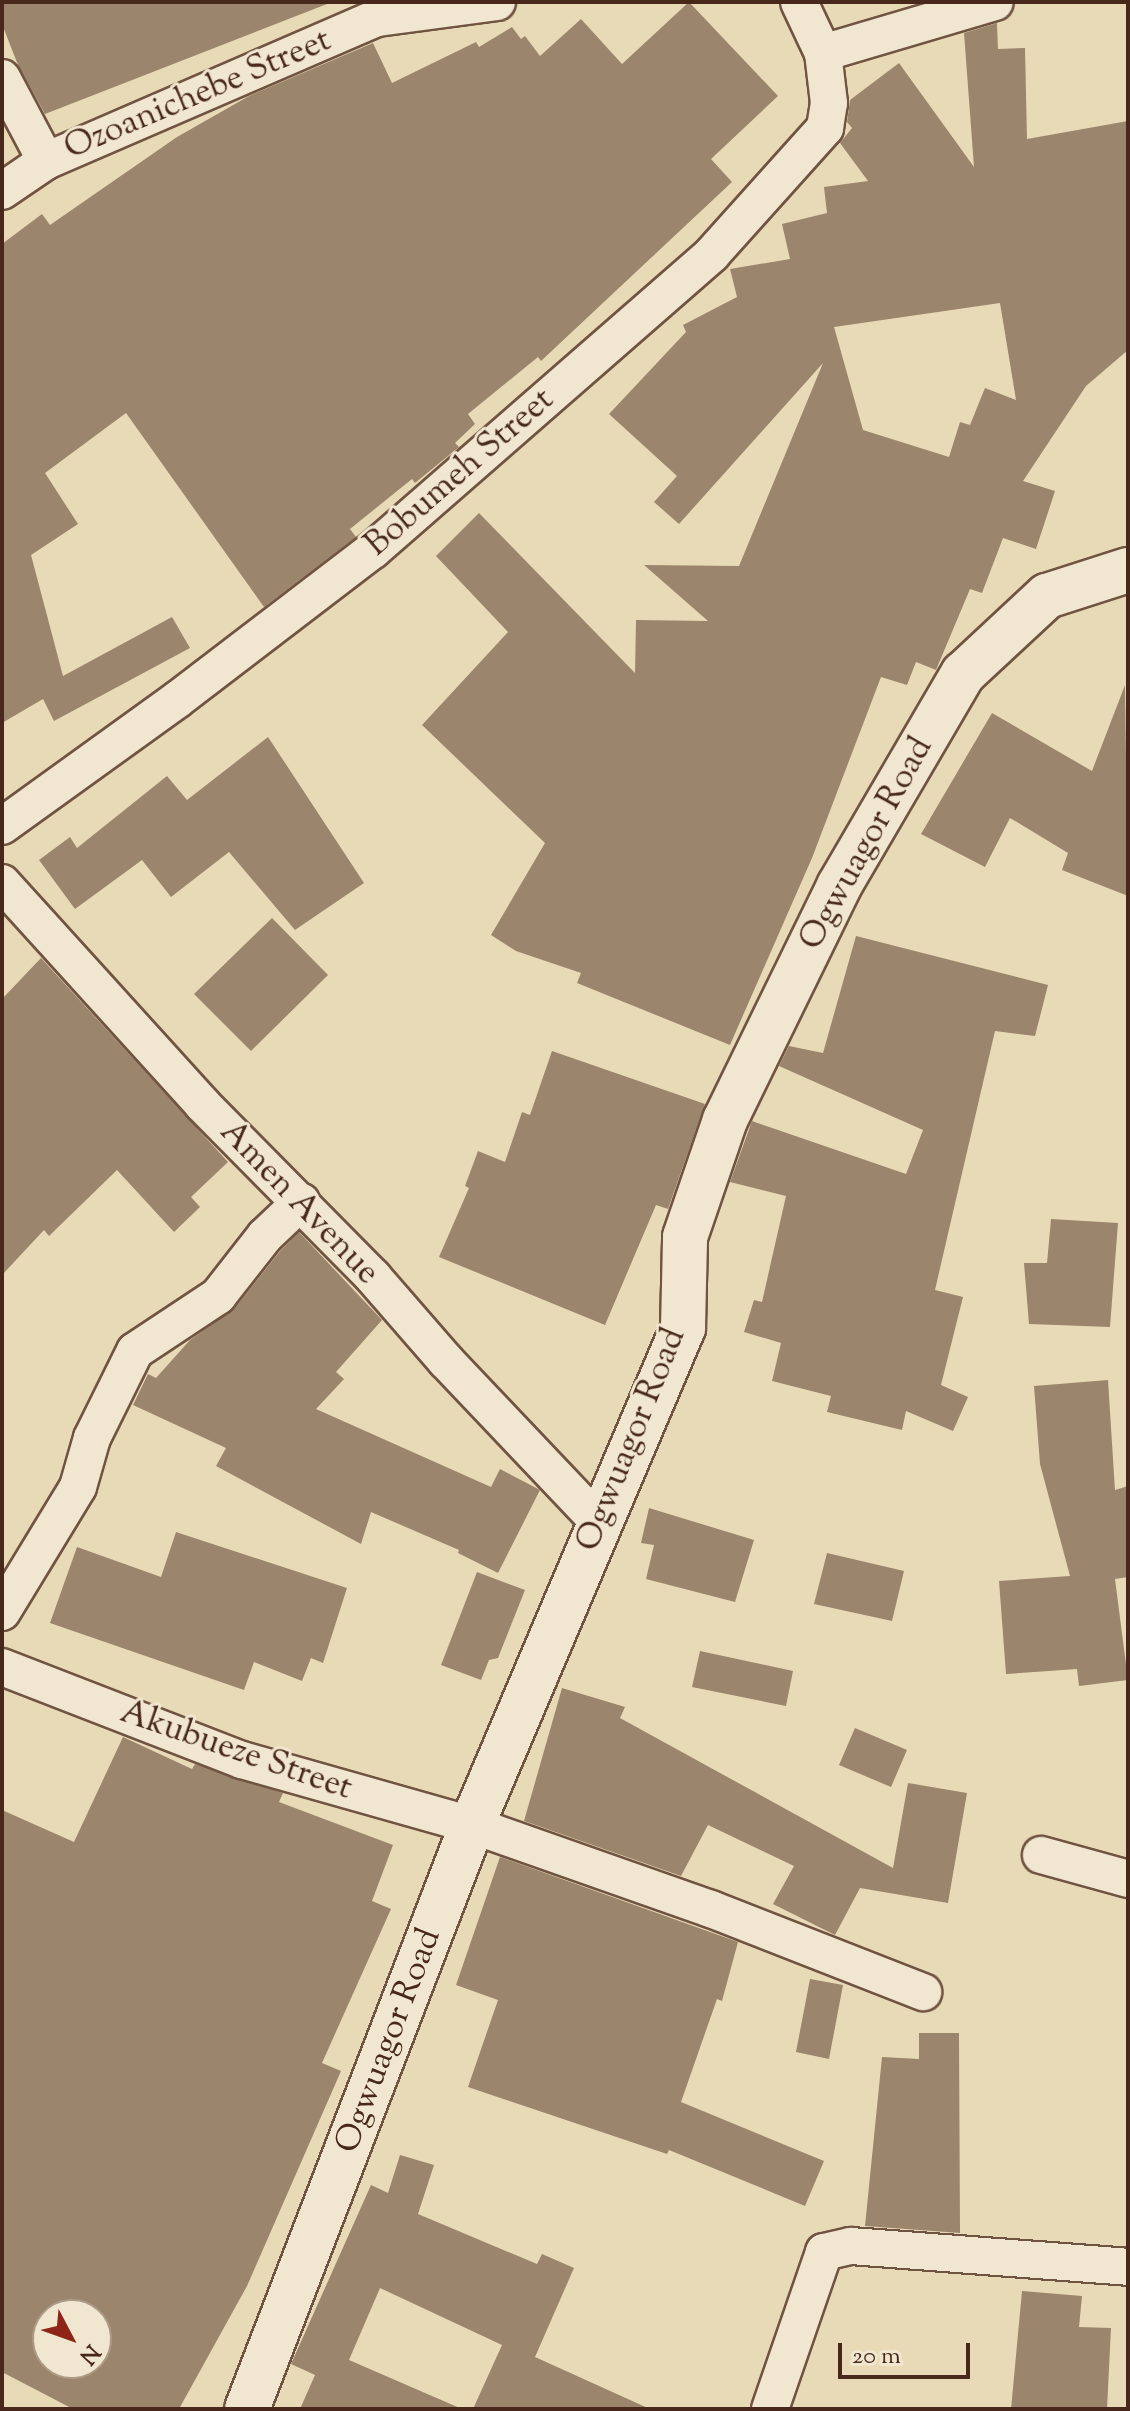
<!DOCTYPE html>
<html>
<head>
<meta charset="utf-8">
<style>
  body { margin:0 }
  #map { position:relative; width:1130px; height:2411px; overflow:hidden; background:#e9dab7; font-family:"Sorts Mill Goudy",serif }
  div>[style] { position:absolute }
  .building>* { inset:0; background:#9b856c }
  .roads { filter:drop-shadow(2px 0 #705442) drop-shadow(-2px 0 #705442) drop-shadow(0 2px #705442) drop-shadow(0 -2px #705442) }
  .minor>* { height:36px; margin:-18px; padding:0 18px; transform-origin:18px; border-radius:18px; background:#f1e7d0 }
  .tertiary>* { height:44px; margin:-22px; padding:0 22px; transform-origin:22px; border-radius:22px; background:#f1e7d0 }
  span { translate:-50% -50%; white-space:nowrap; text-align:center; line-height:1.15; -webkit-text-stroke:6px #f1e7d0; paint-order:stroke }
  .street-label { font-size:34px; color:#47281b }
  .frame { position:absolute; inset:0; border:4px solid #47281b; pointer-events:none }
  .north { position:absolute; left:32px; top:2299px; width:80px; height:80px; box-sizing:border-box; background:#f1e7d0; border:2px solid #ad9b88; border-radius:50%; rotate:131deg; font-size:22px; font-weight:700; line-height:32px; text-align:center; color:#47281b }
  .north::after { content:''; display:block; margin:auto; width:28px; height:36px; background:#8f2418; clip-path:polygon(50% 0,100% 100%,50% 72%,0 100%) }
  .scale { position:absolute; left:838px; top:2343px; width:132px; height:36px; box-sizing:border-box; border:4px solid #47281b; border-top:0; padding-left:10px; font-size:24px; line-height:28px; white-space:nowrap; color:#47281b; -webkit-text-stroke:6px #f1e7d0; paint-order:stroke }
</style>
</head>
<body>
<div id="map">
  <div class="building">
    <i style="clip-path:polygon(2px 2px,326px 2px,327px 4px,45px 114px,18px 65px,2px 24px)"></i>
    <i style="clip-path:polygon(689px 2px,778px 96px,711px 159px,732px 182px,541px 361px,538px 357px,468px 414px,475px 424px,455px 443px,459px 447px,415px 483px,412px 479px,350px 529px,356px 537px,264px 607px,126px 413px,45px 473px,78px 524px,31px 555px,63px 676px,172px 617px,190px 648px,54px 721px,43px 699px,2px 723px,2px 244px,42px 214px,50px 225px,177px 137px,249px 96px,373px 43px,392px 83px,476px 42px,479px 47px,512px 27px,521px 39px,525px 36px,540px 56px,581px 19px,622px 64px)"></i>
    <i style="clip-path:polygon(evenodd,997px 23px,998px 49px,1025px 48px,1027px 139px,1128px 121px,1128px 350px,1086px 386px,1023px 481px,1055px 491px,1036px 549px,1003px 538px,982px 593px,970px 589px,936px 670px,916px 662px,907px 685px,881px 677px,812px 858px,730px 1045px,577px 983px,581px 973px,516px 951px,491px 935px,545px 843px,422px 725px,508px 632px,436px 556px,479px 513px,635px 673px,636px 620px,708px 621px,644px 565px,739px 566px,823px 363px,679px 524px,654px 502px,677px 476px,609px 414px,686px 332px,683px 325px,737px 297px,730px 269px,790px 259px,782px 224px,827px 213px,824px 187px,868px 181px,840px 143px,852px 128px,847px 122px,850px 100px,899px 63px,974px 167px,964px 33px,997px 23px,1000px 303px,1016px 400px,985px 388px,970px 425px,960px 422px,949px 457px,863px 430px,834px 327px,1000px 303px)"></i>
    <i style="clip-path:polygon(1125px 685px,1128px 896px,1062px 870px,1068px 853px,1010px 818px,985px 867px,921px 834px,992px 713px,1092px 771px)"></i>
    <i style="clip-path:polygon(268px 737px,364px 883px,295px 930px,229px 852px,171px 897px,142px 860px,75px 909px,39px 860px,70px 837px,77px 848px,167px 776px,187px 800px)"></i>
    <i style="clip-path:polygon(272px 918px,328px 975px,251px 1051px,194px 994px)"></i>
    <i style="clip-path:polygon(856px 936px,1048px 985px,1035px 1036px,995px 1031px,935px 1290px,963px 1297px,941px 1385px,968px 1397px,953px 1431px,906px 1411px,902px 1430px,827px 1412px,831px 1396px,772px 1381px,781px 1343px,744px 1332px,754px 1300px,762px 1302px,786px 1196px,730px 1182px,752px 1121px,906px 1174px,923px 1130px,779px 1066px,789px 1046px,823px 1053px)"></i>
    <i style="clip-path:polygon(41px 958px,228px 1162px,191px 1197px,200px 1207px,174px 1232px,117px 1170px,49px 1236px,44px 1230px,2px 1275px,2px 999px)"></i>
    <i style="clip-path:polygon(552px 1051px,705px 1104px,668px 1209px,656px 1205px,605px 1325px,439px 1257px,469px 1188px,465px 1186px,478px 1151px,505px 1162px,522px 1112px,530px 1115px)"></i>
    <i style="clip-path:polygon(1051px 1219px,1118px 1223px,1110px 1327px,1029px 1324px,1024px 1263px,1047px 1263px)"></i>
    <i style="clip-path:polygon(299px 1232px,382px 1320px,336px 1372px,344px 1379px,316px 1409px,491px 1487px,500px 1469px,540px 1490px,498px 1573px,458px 1553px,459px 1550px,371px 1512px,361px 1544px,216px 1466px,226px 1448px,133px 1405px,148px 1374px,156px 1378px,190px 1340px,234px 1309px,281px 1250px)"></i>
    <i style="clip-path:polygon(1108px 1380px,1115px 1490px,1128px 1486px,1128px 1577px,1115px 1579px,1128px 1680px,1079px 1686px,1077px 1669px,1006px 1674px,999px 1581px,1070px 1576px,1040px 1464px,1034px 1386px)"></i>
    <i style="clip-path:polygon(649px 1508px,754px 1540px,735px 1602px,646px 1579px,654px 1545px,641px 1543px)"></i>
    <i style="clip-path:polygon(176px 1532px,347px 1588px,323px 1663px,311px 1658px,302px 1681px,254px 1662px,244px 1690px,50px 1623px,77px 1547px,161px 1577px)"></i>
    <i style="clip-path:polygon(827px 1553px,904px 1571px,892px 1621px,814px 1604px)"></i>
    <i style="clip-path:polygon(477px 1572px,525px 1590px,498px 1658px,489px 1660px,481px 1680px,441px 1665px)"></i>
    <i style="clip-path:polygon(700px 1651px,793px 1671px,786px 1706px,692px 1687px)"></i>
    <i style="clip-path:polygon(562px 1688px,625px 1707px,620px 1718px,893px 1868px,908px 1783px,967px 1793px,948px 1903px,860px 1888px,835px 1935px,773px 1904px,794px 1866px,708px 1825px,681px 1876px,524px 1821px)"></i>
    <i style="clip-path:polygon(855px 1728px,907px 1750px,891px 1787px,839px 1765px)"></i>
    <i style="clip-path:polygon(evenodd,123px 1737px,192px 1769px,195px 1764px,283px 1793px,279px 1802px,393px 1845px,372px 1901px,391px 1909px,322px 2063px,341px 2071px,247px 2286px,179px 2409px,73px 2409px,2px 2372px,2px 1810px,74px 1842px,123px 1737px,48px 2315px,96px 2315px,96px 2363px,48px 2363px,48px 2315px)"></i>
    <i style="clip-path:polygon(500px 1857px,738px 1942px,722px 2001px,717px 1999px,681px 2102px,824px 2161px,805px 2206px,669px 2150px,667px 2154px,468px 2087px,498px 2000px,456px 1985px)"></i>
    <i style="clip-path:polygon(810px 1979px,843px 1985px,829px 2059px,796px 2052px)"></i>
    <i style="clip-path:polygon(919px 2033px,959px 2033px,960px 2233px,865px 2226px,882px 2057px,919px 2059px)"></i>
    <i style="clip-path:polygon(400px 2155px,434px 2165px,418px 2214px,537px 2264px,542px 2254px,574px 2268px,535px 2357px,650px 2409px,473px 2409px,502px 2345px,380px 2288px,349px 2360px,462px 2409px,300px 2409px,315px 2375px,291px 2364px,371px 2185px,388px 2193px)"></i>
    <i style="clip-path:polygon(1022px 2291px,1082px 2296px,1079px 2327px,1111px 2328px,1107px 2409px,1011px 2409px)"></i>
  </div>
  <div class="roads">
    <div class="minor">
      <i style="left:823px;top:53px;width:179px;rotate:-16.5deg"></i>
      <i style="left:2px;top:78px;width:94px;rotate:62.1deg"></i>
      <i style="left:2px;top:191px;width:53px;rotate:-34.3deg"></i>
      <i style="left:46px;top:161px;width:361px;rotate:-23.4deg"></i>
      <i style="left:377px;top:18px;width:121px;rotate:-7.6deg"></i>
      <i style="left:2px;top:826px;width:217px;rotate:-35.8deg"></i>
      <i style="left:178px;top:699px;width:245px;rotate:-37.4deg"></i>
      <i style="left:373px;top:550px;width:449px;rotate:-41.1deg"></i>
      <i style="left:711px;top:255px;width:171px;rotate:-48.1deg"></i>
      <i style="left:825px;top:128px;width:25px;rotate:-81deg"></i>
      <i style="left:829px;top:103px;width:50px;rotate:-96.8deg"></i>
      <i style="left:823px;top:53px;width:56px;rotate:-115.2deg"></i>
      <i style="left:2px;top:883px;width:299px;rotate:47.8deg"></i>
      <i style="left:203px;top:1105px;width:242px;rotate:45.3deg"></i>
      <i style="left:373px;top:1277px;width:111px;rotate:49deg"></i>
      <i style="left:446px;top:1361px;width:222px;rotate:46.5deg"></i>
      <i style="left:2px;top:1612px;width:146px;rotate:-58.7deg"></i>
      <i style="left:78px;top:1487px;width:51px;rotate:-74.1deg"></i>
      <i style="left:92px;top:1438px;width:97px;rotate:-63.7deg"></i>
      <i style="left:135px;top:1351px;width:100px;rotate:-33.5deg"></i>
      <i style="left:218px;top:1296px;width:76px;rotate:-51.9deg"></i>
      <i style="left:265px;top:1236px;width:50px;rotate:-43.4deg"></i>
      <i style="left:2px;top:1667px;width:257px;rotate:21.2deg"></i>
      <i style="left:242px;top:1760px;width:239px;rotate:15.8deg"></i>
      <i style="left:472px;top:1825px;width:253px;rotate:19.4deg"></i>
      <i style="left:711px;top:1909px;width:228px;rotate:21.4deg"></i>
      <i style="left:1041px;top:1855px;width:90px;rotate:15.4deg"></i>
      <i style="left:770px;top:2409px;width:166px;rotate:-71deg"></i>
      <i style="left:824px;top:2252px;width:28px;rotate:-13deg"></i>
      <i style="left:851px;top:2246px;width:278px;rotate:4.3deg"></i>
    </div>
    <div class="tertiary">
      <i style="left:247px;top:2409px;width:626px;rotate:-68.93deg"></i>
      <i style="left:472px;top:1825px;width:540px;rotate:-67deg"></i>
      <i style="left:683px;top:1328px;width:91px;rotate:-88.7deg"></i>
      <i style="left:685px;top:1237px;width:124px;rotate:-71.1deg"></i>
      <i style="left:725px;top:1120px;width:260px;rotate:-64deg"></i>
      <i style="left:839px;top:886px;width:246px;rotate:-59.7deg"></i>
      <i style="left:963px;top:674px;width:115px;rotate:-42.9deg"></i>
      <i style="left:1047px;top:596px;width:85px;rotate:-17.8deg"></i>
    </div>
  </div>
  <div class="street-label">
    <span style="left:198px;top:95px;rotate:-23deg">Ozoanichebe Street</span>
    <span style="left:460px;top:473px;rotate:-41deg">Bobumeh Street</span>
    <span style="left:867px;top:844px;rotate:-61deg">Ogwuagor Road</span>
    <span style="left:299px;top:1203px;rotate:46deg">Amen Avenue</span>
    <span style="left:632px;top:1440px;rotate:-68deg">Ogwuagor Road</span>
    <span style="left:236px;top:1751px;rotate:19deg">Akubueze Street</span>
    <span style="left:389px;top:2041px;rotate:-69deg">Ogwuagor Road</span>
  </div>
  <div class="frame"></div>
  <div class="north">N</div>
  <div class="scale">20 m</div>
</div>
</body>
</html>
